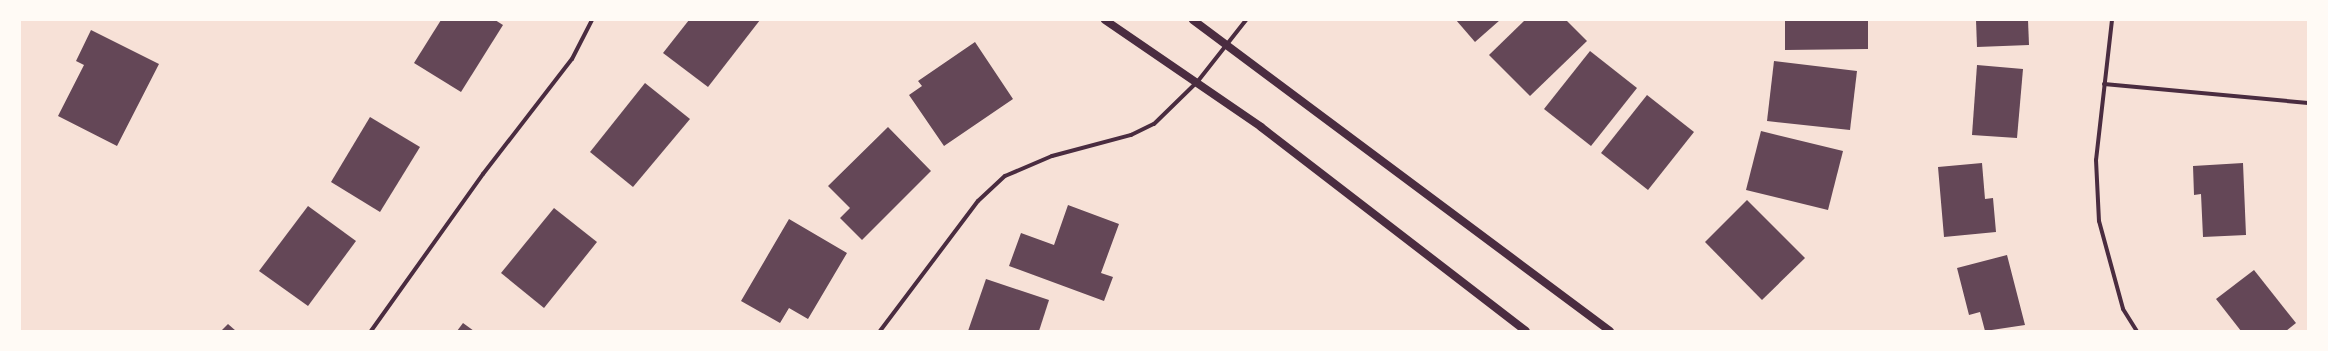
<!DOCTYPE html>
<html>
<head>
<meta charset="utf-8">
<style>
  body { margin:0 }
  #map { position:relative; width:2328px; height:351px; overflow:hidden; background:#f7e1d7; font-family:Lora,serif }
  div>[style] { position:absolute }
  .building>* { inset:0; background:#644757 }
  .minor>* { height:4px; margin:-2px; padding:0 2px; transform-origin:2px; border-radius:2px; background:#4a2c40 }
  .secondary>* { height:8px; margin:-4px; padding:0 4px; transform-origin:4px; border-radius:4px; background:#4a2c40 }
  span { translate:-50% -50%; white-space:nowrap; text-align:center; line-height:1.15; -webkit-text-stroke:3.5px #fffaf5; paint-order:stroke }
  .frame { position:absolute; inset:0; border:21px solid #fffaf5; pointer-events:none }
</style>
</head>
<body>
<div id="map">
  <div class="building">
    <i style="clip-path:polygon(441px 20px,495px 20px,503px 25px,461px 92px,414px 63px)"></i>
    <i style="clip-path:polygon(689px 20px,760px 20px,708px 87px,663px 53px)"></i>
    <i style="clip-path:polygon(1456px 20px,1500px 20px,1475px 42px)"></i>
    <i style="clip-path:polygon(1525px 20px,1566px 20px,1587px 41px,1530px 96px,1489px 55px)"></i>
    <i style="clip-path:polygon(1785px 20px,1868px 20px,1868px 49px,1785px 50px)"></i>
    <i style="clip-path:polygon(1976px 20px,2028px 20px,2029px 45px,1977px 47px)"></i>
    <i style="clip-path:polygon(91px 30px,159px 64px,117px 146px,58px 116px,84px 65px,76px 61px)"></i>
    <i style="clip-path:polygon(975px 42px,1013px 99px,944px 146px,909px 95px,922px 86px,918px 81px)"></i>
    <i style="clip-path:polygon(1590px 51px,1637px 88px,1591px 146px,1544px 109px)"></i>
    <i style="clip-path:polygon(1774px 61px,1857px 71px,1850px 130px,1767px 121px)"></i>
    <i style="clip-path:polygon(1977px 65px,2023px 69px,2017px 138px,1972px 135px)"></i>
    <i style="clip-path:polygon(645px 83px,690px 119px,633px 187px,590px 152px)"></i>
    <i style="clip-path:polygon(1647px 95px,1694px 132px,1648px 190px,1601px 153px)"></i>
    <i style="clip-path:polygon(370px 117px,420px 147px,380px 212px,331px 182px)"></i>
    <i style="clip-path:polygon(888px 127px,931px 171px,862px 240px,840px 218px,850px 208px,828px 186px)"></i>
    <i style="clip-path:polygon(1761px 131px,1843px 151px,1828px 210px,1746px 190px)"></i>
    <i style="clip-path:polygon(1982px 163px,1985px 199px,1993px 198px,1996px 232px,1944px 237px,1938px 167px)"></i>
    <i style="clip-path:polygon(2243px 163px,2246px 235px,2203px 237px,2201px 194px,2194px 195px,2193px 166px)"></i>
    <i style="clip-path:polygon(1747px 200px,1805px 258px,1762px 300px,1705px 242px)"></i>
    <i style="clip-path:polygon(1068px 205px,1119px 224px,1101px 273px,1113px 277px,1104px 301px,1009px 266px,1021px 233px,1054px 245px)"></i>
    <i style="clip-path:polygon(308px 206px,356px 241px,308px 306px,259px 271px)"></i>
    <i style="clip-path:polygon(554px 208px,597px 242px,544px 308px,501px 273px)"></i>
    <i style="clip-path:polygon(789px 219px,847px 253px,808px 319px,789px 308px,780px 323px,741px 301px)"></i>
    <i style="clip-path:polygon(2007px 255px,2025px 325px,1985px 331px,1980px 312px,1969px 315px,1957px 268px)"></i>
    <i style="clip-path:polygon(2254px 270px,2296px 323px,2286px 331px,2241px 331px,2216px 299px)"></i>
    <i style="clip-path:polygon(986px 279px,1049px 300px,1039px 331px,968px 331px)"></i>
    <i style="clip-path:polygon(463px 323px,474px 331px,457px 331px)"></i>
    <i style="clip-path:polygon(228px 324px,236px 331px,221px 331px)"></i>
  </div>
  <div class="minor">
    <i style="left:2112px;top:20px;width:141px;rotate:96.5deg"></i>
    <i style="left:2096px;top:160px;width:61px;rotate:87.2deg"></i>
    <i style="left:2099px;top:221px;width:91px;rotate:74.7deg"></i>
    <i style="left:2123px;top:309px;width:26px;rotate:58deg"></i>
    <i style="left:2104px;top:84px;width:205px;rotate:5.3deg"></i>
    <i style="left:371px;top:331px;width:193px;rotate:-54.5deg"></i>
    <i style="left:483px;top:174px;width:145px;rotate:-52.3deg"></i>
    <i style="left:572px;top:59px;width:44px;rotate:-62.9deg"></i>
    <i style="left:880px;top:331px;width:163px;rotate:-53deg"></i>
    <i style="left:978px;top:201px;width:37px;rotate:-43deg"></i>
    <i style="left:1005px;top:176px;width:51px;rotate:-23.1deg"></i>
    <i style="left:1052px;top:156px;width:82px;rotate:-14.9deg"></i>
    <i style="left:1131px;top:135px;width:25px;rotate:-26deg"></i>
    <i style="left:1154px;top:124px;width:62px;rotate:-44.3deg"></i>
    <i style="left:1198px;top:81px;width:78px;rotate:-51.8deg"></i>
  </div>
  <div class="secondary">
    <i style="left:1105px;top:20px;width:189px;rotate:34.4deg"></i>
    <i style="left:1261px;top:127px;width:334px;rotate:37.6deg"></i>
    <i style="left:1193px;top:20px;width:520px;rotate:36.72deg"></i>
  </div>
  <div class="frame"></div>
</div>
</body>
</html>
